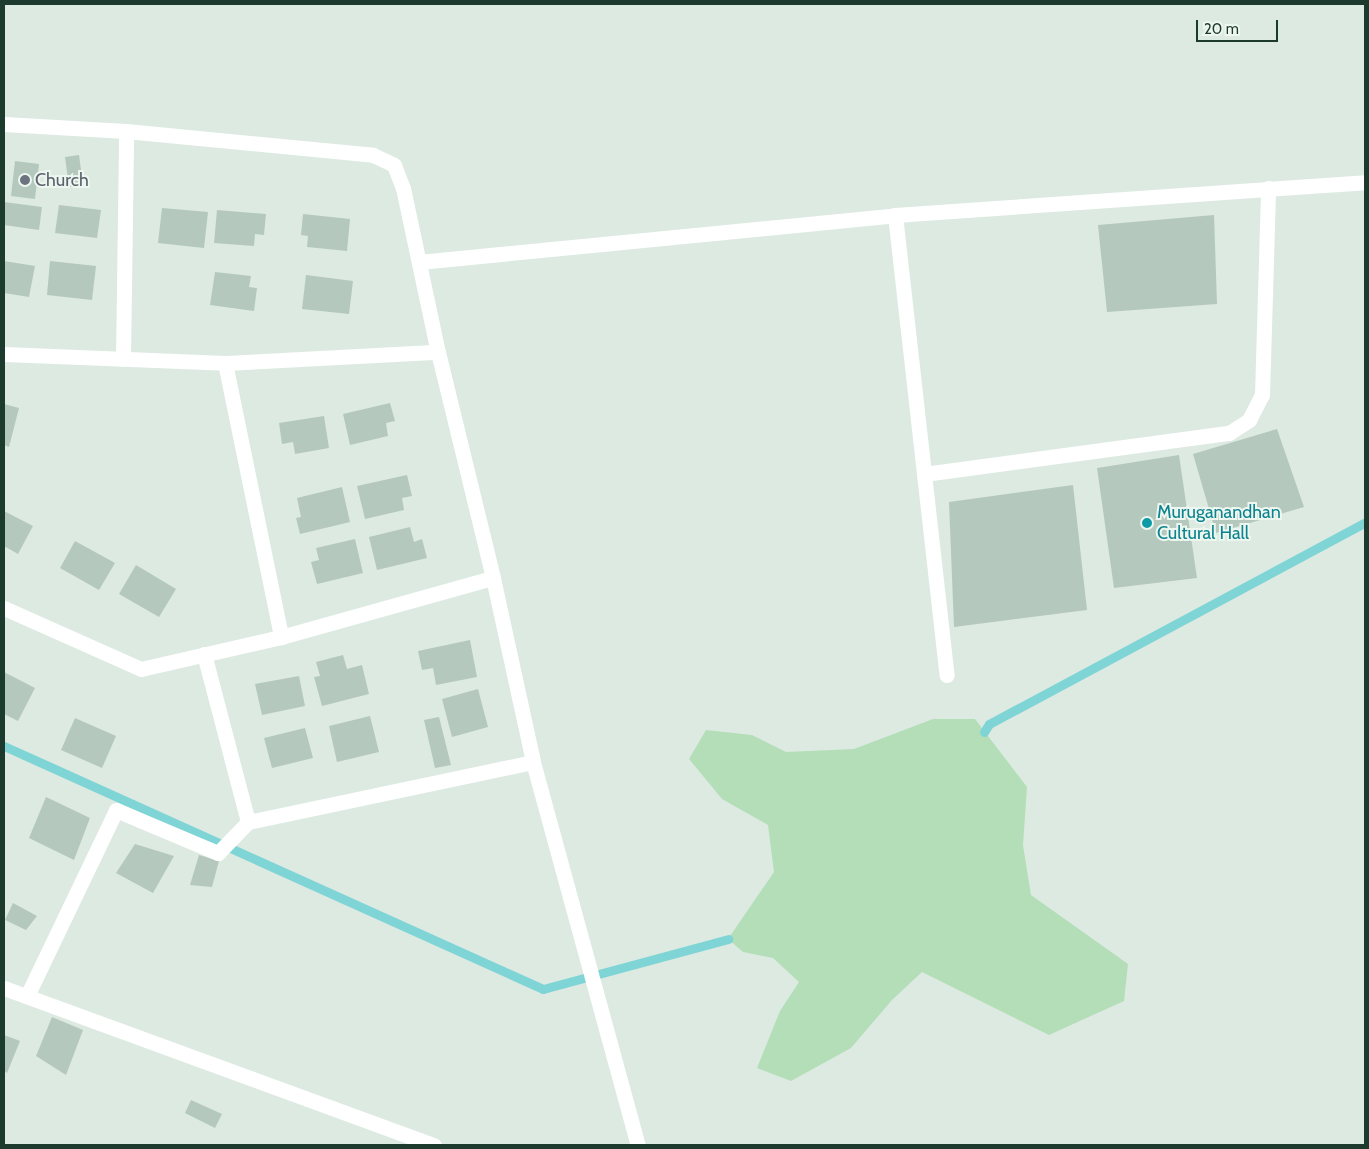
<!DOCTYPE html>
<html>
<head>
<meta charset="utf-8">
<style>
  body { margin:0 }
  #map { position:relative; width:1369px; height:1149px; overflow:hidden; background:#ddeae2; font-family:Cabin,sans-serif }
  div>[style] { position:absolute }
  .green>* { inset:0; background:#b3deb8 }
  .stream>* { height:9px; margin:-4.5px; padding:0 4.5px; transform-origin:4.5px; border-radius:4.5px; background:#7fd4d5 }
  .building>* { inset:0; background:#b5c8bd }
  .minor>* { height:15px; margin:-7.5px; padding:0 7.5px; transform-origin:7.5px; border-radius:7.5px; background:#fff }
  .dots>* { width:14px; height:14px; translate:-50% -50%; box-sizing:border-box; border:2px solid #edf7f0; border-radius:50% }
  span { translate:-50% -50%; white-space:nowrap; text-align:center; line-height:1.15; -webkit-text-stroke:4px #edf7f0; paint-order:stroke }
  .worship-label { font-size:18px; color:#5b616d }
  .left { translate:0 -50%; text-align:left }
  .culture-label { font-size:18px; color:#0d838f }
  .frame { position:absolute; inset:0; border:5px solid #1d3a2e; pointer-events:none }
  .scale { position:absolute; left:1196px; top:20px; width:82px; height:22px; box-sizing:border-box; border:2px solid #1d3a2e; border-top:0; padding-left:6px; font-size:15px; line-height:18px; white-space:nowrap; color:#1d3a2e; -webkit-text-stroke:4px #edf7f0; paint-order:stroke }
</style>
</head>
<body>
<div id="map">
  <div class="green">
    <i style="clip-path:polygon(933px 719px,975px 719px,1027px 787px,1023px 845px,1031px 895px,1128px 964px,1124px 1001px,1049px 1035px,922px 972px,892px 1000px,851px 1048px,791px 1081px,757px 1068px,780px 1011px,799px 982px,773px 958px,743px 952px,728px 939px,774px 872px,768px 825px,722px 799px,689px 759px,706px 730px,752px 735px,786px 752px,854px 749px)"></i>
  </div>
  <div class="stream">
    <i style="left:984px;top:732px;width:9px;rotate:-58deg"></i>
    <i style="left:989px;top:724px;width:427px;rotate:-28.2deg"></i>
    <i style="left:4px;top:746px;width:591px;rotate:24.27deg"></i>
    <i style="left:543px;top:989px;width:192px;rotate:-15.1deg"></i>
  </div>
  <div class="building">
    <i style="clip-path:polygon(79px 155px,83px 185px,69px 187px,65px 157px)"></i>
    <i style="clip-path:polygon(15px 161px,39px 164px,35px 199px,11px 196px)"></i>
    <i style="clip-path:polygon(4px 202px,42px 207px,39px 230px,4px 225px)"></i>
    <i style="clip-path:polygon(59px 205px,101px 210px,97px 238px,55px 233px)"></i>
    <i style="clip-path:polygon(162px 208px,208px 212px,204px 248px,158px 243px)"></i>
    <i style="clip-path:polygon(217px 210px,266px 214px,264px 235px,255px 234px,254px 246px,214px 243px)"></i>
    <i style="clip-path:polygon(303px 214px,350px 219px,347px 251px,307px 247px,308px 236px,301px 235px)"></i>
    <i style="clip-path:polygon(1214px 215px,1217px 304px,1107px 312px,1098px 225px)"></i>
    <i style="clip-path:polygon(4px 261px,35px 266px,29px 297px,4px 293px)"></i>
    <i style="clip-path:polygon(50px 261px,96px 266px,92px 300px,47px 295px)"></i>
    <i style="clip-path:polygon(215px 272px,251px 276px,249px 287px,257px 288px,254px 311px,210px 305px)"></i>
    <i style="clip-path:polygon(306px 275px,353px 281px,349px 314px,302px 309px)"></i>
    <i style="clip-path:polygon(390px 403px,395px 421px,386px 423px,388px 436px,350px 445px,343px 414px)"></i>
    <i style="clip-path:polygon(4px 404px,19px 408px,9px 447px,4px 445px)"></i>
    <i style="clip-path:polygon(324px 416px,329px 448px,295px 454px,293px 442px,282px 444px,279px 423px)"></i>
    <i style="clip-path:polygon(1277px 429px,1304px 507px,1216px 533px,1193px 454px)"></i>
    <i style="clip-path:polygon(1179px 455px,1197px 578px,1114px 588px,1097px 468px)"></i>
    <i style="clip-path:polygon(407px 475px,412px 496px,402px 498px,404px 510px,365px 519px,357px 486px)"></i>
    <i style="clip-path:polygon(1073px 485px,1087px 610px,954px 627px,949px 502px)"></i>
    <i style="clip-path:polygon(342px 487px,350px 522px,300px 534px,296px 518px,301px 517px,297px 498px)"></i>
    <i style="clip-path:polygon(4px 511px,33px 526px,18px 554px,4px 546px)"></i>
    <i style="clip-path:polygon(410px 527px,414px 542px,422px 539px,427px 558px,377px 570px,369px 537px)"></i>
    <i style="clip-path:polygon(355px 539px,363px 573px,317px 584px,311px 562px,319px 560px,316px 548px)"></i>
    <i style="clip-path:polygon(75px 541px,115px 563px,99px 590px,60px 568px)"></i>
    <i style="clip-path:polygon(136px 565px,176px 589px,159px 617px,119px 594px)"></i>
    <i style="clip-path:polygon(470px 640px,477px 677px,436px 685px,433px 668px,422px 670px,418px 651px)"></i>
    <i style="clip-path:polygon(343px 655px,347px 669px,362px 665px,369px 694px,322px 706px,314px 677px,320px 676px,316px 662px)"></i>
    <i style="clip-path:polygon(4px 672px,35px 688px,18px 721px,4px 714px)"></i>
    <i style="clip-path:polygon(299px 676px,305px 706px,262px 715px,255px 684px)"></i>
    <i style="clip-path:polygon(478px 689px,488px 727px,452px 737px,442px 699px)"></i>
    <i style="clip-path:polygon(370px 716px,379px 752px,337px 762px,329px 726px)"></i>
    <i style="clip-path:polygon(439px 717px,451px 765px,435px 768px,424px 720px)"></i>
    <i style="clip-path:polygon(75px 718px,116px 736px,102px 768px,61px 750px)"></i>
    <i style="clip-path:polygon(305px 728px,313px 758px,272px 768px,264px 738px)"></i>
    <i style="clip-path:polygon(46px 797px,90px 818px,74px 860px,29px 838px)"></i>
    <i style="clip-path:polygon(135px 844px,174px 856px,153px 893px,116px 873px)"></i>
    <i style="clip-path:polygon(199px 855px,219px 861px,212px 887px,190px 885px)"></i>
    <i style="clip-path:polygon(13px 903px,37px 916px,26px 930px,5px 920px)"></i>
    <i style="clip-path:polygon(52px 1017px,83px 1030px,66px 1075px,36px 1056px)"></i>
    <i style="clip-path:polygon(4px 1035px,20px 1041px,7px 1073px,4px 1071px)"></i>
    <i style="clip-path:polygon(191px 1100px,222px 1114px,215px 1128px,185px 1113px)"></i>
  </div>
  <div class="minor">
    <i style="left:4px;top:124px;width:122px;rotate:3.3deg"></i>
    <i style="left:126px;top:131px;width:248px;rotate:5.5deg"></i>
    <i style="left:373px;top:155px;width:23px;rotate:25deg"></i>
    <i style="left:394px;top:165px;width:25px;rotate:69deg"></i>
    <i style="left:403px;top:188px;width:168px;rotate:78deg"></i>
    <i style="left:438px;top:352px;width:233px;rotate:76.3deg"></i>
    <i style="left:493px;top:578px;width:188px;rotate:77.7deg"></i>
    <i style="left:533px;top:762px;width:397px;rotate:74.7deg"></i>
    <i style="left:895px;top:215px;width:463px;rotate:83.6deg"></i>
    <i style="left:419px;top:262px;width:478px;rotate:-5.6deg"></i>
    <i style="left:895px;top:215px;width:471px;rotate:-4deg"></i>
    <i style="left:4px;top:354px;width:221px;rotate:2.3deg"></i>
    <i style="left:225px;top:363px;width:213px;rotate:-3deg"></i>
    <i style="left:123px;top:359px;width:228px;rotate:-89.2deg"></i>
    <i style="left:225px;top:363px;width:280px;rotate:78.4deg"></i>
    <i style="left:924px;top:474px;width:308px;rotate:-7.7deg"></i>
    <i style="left:1229px;top:433px;width:24px;rotate:-33deg"></i>
    <i style="left:1249px;top:420px;width:28px;rotate:-63deg"></i>
    <i style="left:1262px;top:395px;width:207px;rotate:-88.3deg"></i>
    <i style="left:4px;top:608px;width:150px;rotate:24deg"></i>
    <i style="left:141px;top:669px;width:144px;rotate:-12.9deg"></i>
    <i style="left:281px;top:637px;width:220px;rotate:-15.6deg"></i>
    <i style="left:204px;top:654px;width:174px;rotate:75.3deg"></i>
    <i style="left:248px;top:822px;width:291px;rotate:-11.9deg"></i>
    <i style="left:4px;top:988px;width:458px;rotate:20.1deg"></i>
    <i style="left:27px;top:996px;width:206px;rotate:-64.4deg"></i>
    <i style="left:116px;top:810px;width:111px;rotate:22.9deg"></i>
    <i style="left:218px;top:853px;width:43px;rotate:-45.9deg"></i>
  </div>
  <div class="dots">
    <i style="left:25px;top:180px;background:#6b7280"></i>
    <i style="left:1147px;top:523px;background:#0f9aa8"></i>
  </div>
  <div class="worship-label">
    <span class="left" style="left:35px;top:180px">Church</span>
  </div>
  <div class="culture-label">
    <span class="left" style="left:1157px;top:523px">Muruganandhan<br>Cultural Hall</span>
  </div>
  <div class="frame"></div>
  <div class="scale">20 m</div>
</div>
</body>
</html>
